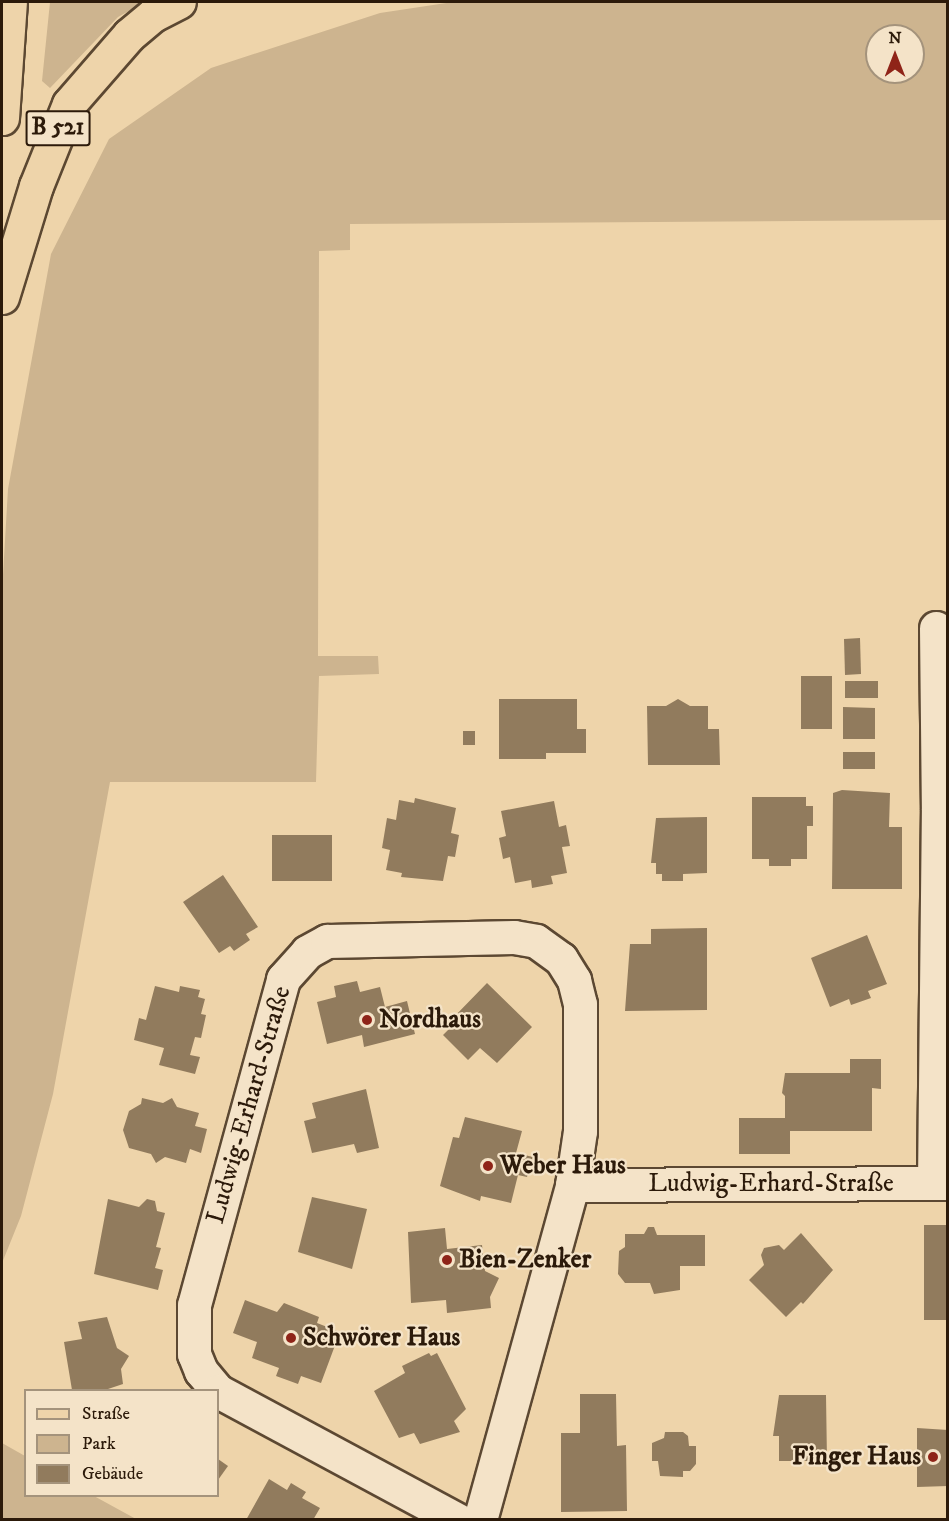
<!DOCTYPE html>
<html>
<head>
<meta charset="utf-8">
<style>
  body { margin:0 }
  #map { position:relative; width:949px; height:1521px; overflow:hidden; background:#eed4aa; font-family:"IM FELL DW Pica",serif }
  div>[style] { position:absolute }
  .green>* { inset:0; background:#cdb48f }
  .building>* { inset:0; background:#917b5d }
  .roads { filter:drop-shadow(2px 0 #5c4832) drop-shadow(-2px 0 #5c4832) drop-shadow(0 2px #5c4832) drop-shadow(0 -2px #5c4832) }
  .minor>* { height:33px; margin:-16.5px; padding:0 16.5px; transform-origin:16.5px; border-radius:16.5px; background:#f4e3c8 }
  .major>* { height:33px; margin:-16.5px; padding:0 16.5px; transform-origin:16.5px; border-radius:16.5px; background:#eed4aa }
  .dots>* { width:16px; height:16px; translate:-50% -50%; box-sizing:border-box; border:3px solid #f4e3c8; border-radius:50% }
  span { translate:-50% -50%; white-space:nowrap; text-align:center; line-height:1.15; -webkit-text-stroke:4.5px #f4e3c8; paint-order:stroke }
  .shield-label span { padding:2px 4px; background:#f4e3c8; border:2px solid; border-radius:4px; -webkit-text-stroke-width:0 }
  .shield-label { font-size:24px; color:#2c1a0a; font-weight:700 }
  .poi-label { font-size:26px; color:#2c1a0a; font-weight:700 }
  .left { translate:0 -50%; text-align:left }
  .right { translate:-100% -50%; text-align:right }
  .street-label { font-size:26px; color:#2c1a0a }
  .frame { position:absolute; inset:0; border:3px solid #2c1a0a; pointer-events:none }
  .legend { position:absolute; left:24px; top:1389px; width:195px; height:108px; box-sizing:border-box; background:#f4e3c8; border:2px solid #a4937c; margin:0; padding:8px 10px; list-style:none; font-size:18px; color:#2c1a0a }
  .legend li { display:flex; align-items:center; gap:12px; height:30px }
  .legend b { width:30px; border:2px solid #a4937c }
  .north { position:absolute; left:865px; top:24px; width:60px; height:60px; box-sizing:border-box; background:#f4e3c8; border:2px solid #a4937c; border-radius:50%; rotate:0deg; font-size:16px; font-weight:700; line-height:24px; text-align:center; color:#2c1a0a }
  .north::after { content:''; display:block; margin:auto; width:21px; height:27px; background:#8f2418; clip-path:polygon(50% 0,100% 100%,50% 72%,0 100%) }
</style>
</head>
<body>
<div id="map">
  <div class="green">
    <i style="clip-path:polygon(50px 2px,145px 2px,118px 17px,50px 88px,42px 81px)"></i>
    <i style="clip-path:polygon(evenodd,453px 2px,947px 2px,947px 220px,350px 224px,350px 250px,319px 251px,318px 656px,378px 656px,379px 674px,319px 676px,316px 782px,110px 782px,53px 1094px,21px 1216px,2px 1263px,2px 592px,8px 489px,51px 254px,109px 139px,211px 68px,380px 13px,453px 2px,877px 36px,913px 36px,913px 72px,877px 72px,877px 36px)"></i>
    <i style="clip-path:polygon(2px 1443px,25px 1456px,26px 1496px,94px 1496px,136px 1519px,2px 1519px)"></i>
  </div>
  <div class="building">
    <i style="clip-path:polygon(860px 638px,861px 674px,845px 675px,844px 639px)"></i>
    <i style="clip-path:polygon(801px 676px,832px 676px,832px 729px,801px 729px)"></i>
    <i style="clip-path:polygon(845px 681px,878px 681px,878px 698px,845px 698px)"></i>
    <i style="clip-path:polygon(499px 699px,577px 699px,577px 729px,586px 729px,586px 753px,546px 753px,546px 759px,499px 759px)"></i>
    <i style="clip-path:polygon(678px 699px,690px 706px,708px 706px,708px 729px,719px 729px,720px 765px,648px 765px,647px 706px,666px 706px)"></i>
    <i style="clip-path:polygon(843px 707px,875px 708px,875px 739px,843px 739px)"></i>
    <i style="clip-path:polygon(463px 731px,475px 731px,475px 745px,463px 745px)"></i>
    <i style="clip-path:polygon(843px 752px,875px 752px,875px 769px,843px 769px)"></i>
    <i style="clip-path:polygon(842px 790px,890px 793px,889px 827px,902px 827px,902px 889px,832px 889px,833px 793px)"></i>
    <i style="clip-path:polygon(752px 797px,806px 797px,806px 806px,813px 806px,813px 826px,807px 826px,807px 859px,791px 859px,791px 866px,769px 866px,769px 859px,752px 859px)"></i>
    <i style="clip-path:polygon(415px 798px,456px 808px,451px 833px,459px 835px,455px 857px,448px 856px,443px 881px,401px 877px,402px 873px,386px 870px,390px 850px,382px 848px,387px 818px,396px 820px,399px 800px,414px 803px)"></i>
    <i style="clip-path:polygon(554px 801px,559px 827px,566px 825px,570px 846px,562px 847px,567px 873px,551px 876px,553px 884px,532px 888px,531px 880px,515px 883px,510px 857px,503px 859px,499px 838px,506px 836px,501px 811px)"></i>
    <i style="clip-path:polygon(707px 817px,707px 873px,683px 874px,683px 881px,662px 881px,662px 874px,656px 874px,656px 863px,651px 863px,656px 818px)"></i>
    <i style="clip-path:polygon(272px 835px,332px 835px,332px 881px,272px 881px)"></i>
    <i style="clip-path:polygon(223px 875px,258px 927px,246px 934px,250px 940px,234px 951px,230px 946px,219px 953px,183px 902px)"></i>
    <i style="clip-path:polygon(707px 928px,707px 1010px,625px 1011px,630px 944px,651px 944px,651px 929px)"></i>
    <i style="clip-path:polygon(867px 935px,887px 984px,868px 991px,871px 998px,851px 1005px,849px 999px,830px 1007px,811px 958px)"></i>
    <i style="clip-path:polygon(357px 981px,360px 992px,380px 987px,385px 1007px,407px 1001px,415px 1034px,364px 1047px,362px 1035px,327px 1044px,317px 1002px,336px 997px,334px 986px)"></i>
    <i style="clip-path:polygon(487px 983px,532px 1027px,497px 1063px,480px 1048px,468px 1060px,443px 1035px,455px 1023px,451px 1020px)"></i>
    <i style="clip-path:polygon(155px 986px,179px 992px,180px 986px,200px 990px,198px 997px,205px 999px,201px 1014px,206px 1015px,201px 1038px,195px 1037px,190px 1055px,200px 1057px,195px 1074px,159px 1065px,164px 1048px,134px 1040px,139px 1018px,146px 1020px)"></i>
    <i style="clip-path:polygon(850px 1059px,881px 1059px,881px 1089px,872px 1088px,872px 1131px,790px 1131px,790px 1154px,739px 1154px,739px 1118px,785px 1118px,785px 1096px,782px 1093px,785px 1073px,850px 1073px)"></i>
    <i style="clip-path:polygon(366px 1089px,379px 1148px,357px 1153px,354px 1144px,312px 1153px,304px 1121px,316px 1118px,312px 1103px)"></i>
    <i style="clip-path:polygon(142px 1098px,163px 1103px,172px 1098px,177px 1107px,199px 1113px,195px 1126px,207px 1129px,201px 1153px,190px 1149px,186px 1163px,165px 1157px,156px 1163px,151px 1154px,129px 1148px,123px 1130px,129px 1111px,141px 1104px)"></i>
    <i style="clip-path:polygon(465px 1117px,522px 1131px,516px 1153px,533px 1157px,527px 1177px,518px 1175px,511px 1203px,481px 1196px,480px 1201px,440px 1186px,453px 1137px,459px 1138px)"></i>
    <i style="clip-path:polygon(312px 1197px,367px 1209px,352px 1269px,298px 1252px)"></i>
    <i style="clip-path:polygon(108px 1199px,139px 1207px,147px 1199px,155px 1201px,157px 1211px,165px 1213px,156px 1247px,161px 1248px,155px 1268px,163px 1270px,158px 1290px,94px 1274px)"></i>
    <i style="clip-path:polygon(924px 1225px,948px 1225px,948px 1320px,924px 1320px)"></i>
    <i style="clip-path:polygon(648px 1227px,654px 1227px,657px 1235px,705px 1235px,705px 1266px,680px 1266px,680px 1290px,654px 1294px,650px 1283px,625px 1283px,618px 1274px,619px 1251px,625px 1247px,625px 1234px,644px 1234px)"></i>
    <i style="clip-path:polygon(445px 1228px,447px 1249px,482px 1245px,485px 1271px,499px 1278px,490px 1297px,491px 1308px,447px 1313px,446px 1300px,411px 1303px,408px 1232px)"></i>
    <i style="clip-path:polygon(801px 1233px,833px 1270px,803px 1304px,801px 1302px,786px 1317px,749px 1280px,764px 1265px,761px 1255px,764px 1248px,779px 1245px,784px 1250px)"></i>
    <i style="clip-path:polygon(245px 1300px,277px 1312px,284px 1303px,319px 1317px,317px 1323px,340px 1332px,321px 1383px,301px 1376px,298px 1384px,276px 1376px,279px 1368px,252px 1358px,257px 1342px,233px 1333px)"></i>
    <i style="clip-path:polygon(107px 1317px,117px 1348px,129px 1356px,121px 1369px,123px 1384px,105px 1390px,72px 1390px,64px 1342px,82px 1339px,78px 1322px)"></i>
    <i style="clip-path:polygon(429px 1353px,431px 1356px,437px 1353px,466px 1409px,454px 1421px,460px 1432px,420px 1444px,414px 1433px,399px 1438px,374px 1391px,405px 1373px,402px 1366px)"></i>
    <i style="clip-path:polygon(580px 1394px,616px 1394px,617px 1446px,626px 1445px,627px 1511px,561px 1512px,561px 1433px,580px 1433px)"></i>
    <i style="clip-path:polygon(779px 1395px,826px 1395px,827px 1461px,779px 1461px,779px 1436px,773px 1436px)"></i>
    <i style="clip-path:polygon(917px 1428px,948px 1430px,948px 1486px,917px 1487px)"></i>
    <i style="clip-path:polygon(665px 1432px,683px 1432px,688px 1436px,689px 1446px,696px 1446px,696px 1464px,690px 1471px,683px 1471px,683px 1477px,660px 1476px,658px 1461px,652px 1461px,652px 1443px,664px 1438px)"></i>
    <i style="clip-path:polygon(218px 1459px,228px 1466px,218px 1480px)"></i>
    <i style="clip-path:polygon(269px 1479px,287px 1490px,291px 1483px,306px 1492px,302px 1498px,320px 1508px,313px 1520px,246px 1520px)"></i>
  </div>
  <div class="roads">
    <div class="minor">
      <i style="left:936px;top:628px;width:181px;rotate:89.4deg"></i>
      <i style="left:938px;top:809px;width:10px"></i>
      <i style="left:934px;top:1183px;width:374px;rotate:-89.4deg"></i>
      <i style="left:217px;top:1390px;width:25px;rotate:-130deg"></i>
      <i style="left:201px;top:1371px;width:18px;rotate:-112deg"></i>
      <i style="left:194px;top:1354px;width:49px;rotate:-90deg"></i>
      <i style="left:194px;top:1305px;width:338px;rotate:-74.7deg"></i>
      <i style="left:283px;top:979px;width:36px;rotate:-48deg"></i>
      <i style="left:307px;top:952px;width:23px;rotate:-29deg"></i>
      <i style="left:327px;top:941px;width:187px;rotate:-1.2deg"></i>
      <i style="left:514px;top:937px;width:22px;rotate:10deg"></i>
      <i style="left:536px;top:941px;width:31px;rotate:36deg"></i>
      <i style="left:561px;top:959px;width:25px;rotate:58deg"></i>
      <i style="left:574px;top:980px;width:25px;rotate:76deg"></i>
      <i style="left:580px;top:1004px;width:127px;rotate:90deg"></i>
      <i style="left:580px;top:1131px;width:55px;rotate:98.4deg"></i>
      <i style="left:572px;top:1185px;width:376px;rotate:-0.3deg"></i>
      <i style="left:218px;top:1391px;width:272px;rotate:28.3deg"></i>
      <i style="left:480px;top:1520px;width:347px;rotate:-74.6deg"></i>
    </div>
    <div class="major">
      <i style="left:2px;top:118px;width:116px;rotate:-86.1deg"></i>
      <i style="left:2px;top:297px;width:116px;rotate:-73deg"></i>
      <i style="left:36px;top:186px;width:88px;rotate:-68.1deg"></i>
      <i style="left:69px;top:104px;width:91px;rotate:-49deg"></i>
      <i style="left:129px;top:35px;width:31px;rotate:-40deg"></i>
      <i style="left:153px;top:15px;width:29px;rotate:-27deg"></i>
    </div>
  </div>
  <div class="dots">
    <i style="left:367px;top:1020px;background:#8f2418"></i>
    <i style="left:488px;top:1166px;background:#8f2418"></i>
    <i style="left:447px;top:1260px;background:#8f2418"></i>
    <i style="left:291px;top:1338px;background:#8f2418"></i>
    <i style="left:933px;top:1457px;background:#8f2418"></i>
  </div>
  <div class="shield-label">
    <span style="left:58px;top:128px">B 521</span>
  </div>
  <div class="poi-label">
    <span class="left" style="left:379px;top:1020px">Nordhaus</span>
    <span class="left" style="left:500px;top:1166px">Weber Haus</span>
    <span class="left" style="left:459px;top:1260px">Bien-Zenker</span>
    <span class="left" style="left:303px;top:1338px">Schwörer Haus</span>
    <span class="right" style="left:921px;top:1457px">Finger Haus</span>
  </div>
  <div class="street-label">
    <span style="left:249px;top:1105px;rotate:-74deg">Ludwig-Erhard-Straße</span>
    <span style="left:771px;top:1184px">Ludwig-Erhard-Straße</span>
  </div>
  <div class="frame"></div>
  <ul class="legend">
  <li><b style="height:8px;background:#eed4aa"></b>Straße</li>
  <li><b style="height:16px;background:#cdb48f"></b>Park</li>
  <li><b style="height:16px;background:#917b5d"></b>Gebäude</li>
  </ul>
  <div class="north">N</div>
</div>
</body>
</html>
